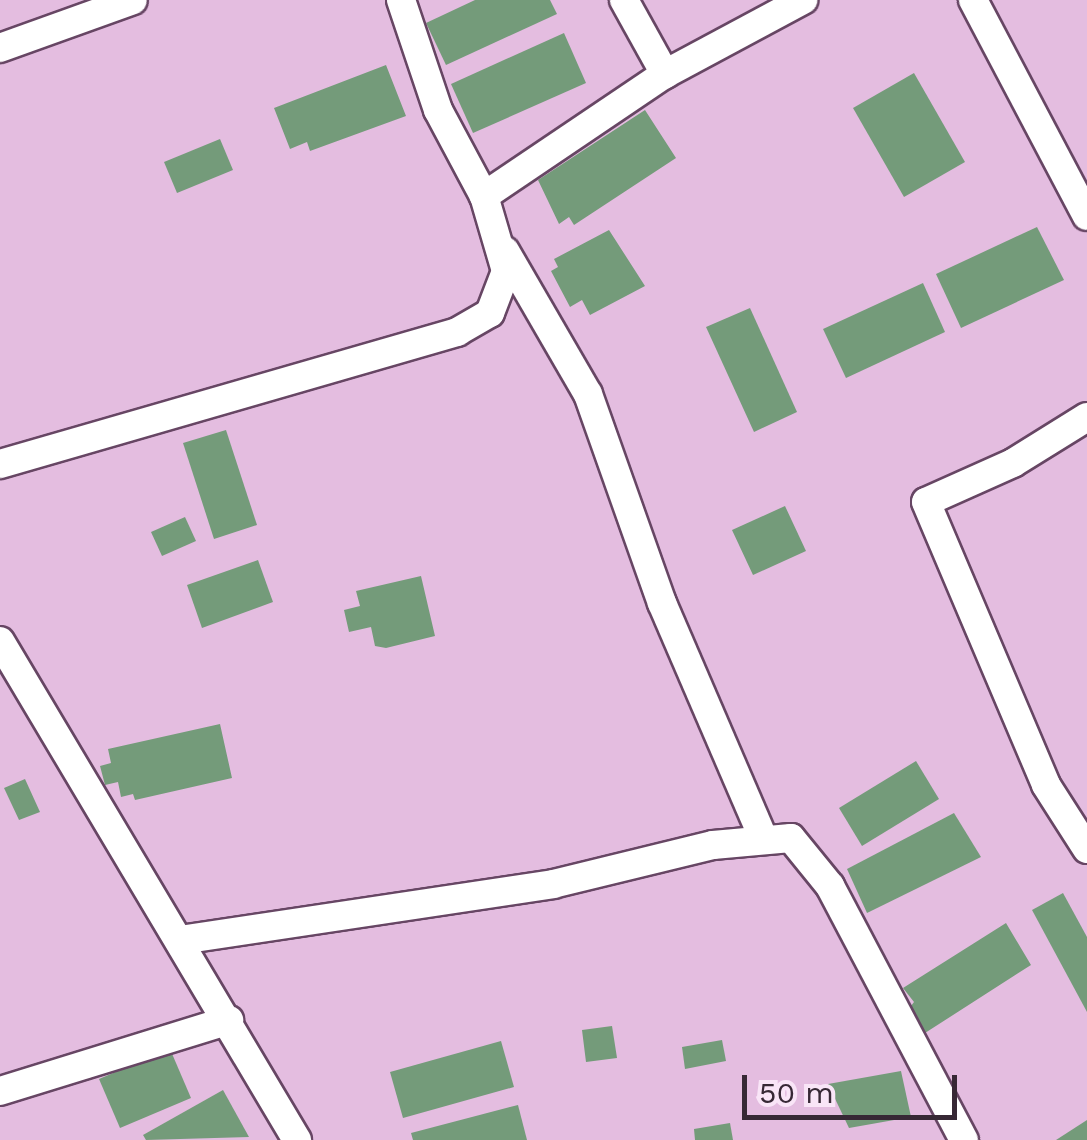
<!DOCTYPE html>
<html>
<head>
<meta charset="utf-8">
<style>
  body { margin:0 }
  #map { position:relative; width:1087px; height:1140px; overflow:hidden; background:#e4bde0; font-family:"Work Sans",sans-serif }
  div>[style] { position:absolute }
  .building>* { inset:0; background:#749b7a }
  .roads { filter:drop-shadow(2px 0 #674664) drop-shadow(-2px 0 #674664) drop-shadow(0 2px #674664) drop-shadow(0 -2px #674664) }
  .minor>* { height:28px; margin:-14px; padding:0 14px; transform-origin:14px; border-radius:14px; background:#fff }
  span { translate:-50% -50%; white-space:nowrap; text-align:center; line-height:1.15; -webkit-text-stroke:8px #f9e5f7; paint-order:stroke }
  .scale { position:absolute; left:742px; top:1075px; width:215px; height:45px; box-sizing:border-box; border:5px solid #372835; border-top:0; padding-left:12px; font-size:30px; line-height:35px; white-space:nowrap; color:#372835; -webkit-text-stroke:8px #f9e5f7; paint-order:stroke }
</style>
</head>
<body>
<div id="map">
  <div class="building">
    <i style="clip-path:polygon(475px 0,550px 0,557px 14px,446px 65px,426px 23px)"></i>
    <i style="clip-path:polygon(564px 33px,586px 83px,473px 133px,451px 84px)"></i>
    <i style="clip-path:polygon(386px 65px,406px 116px,310px 151px,307px 142px,290px 149px,274px 108px)"></i>
    <i style="clip-path:polygon(914px 73px,965px 162px,904px 197px,853px 108px)"></i>
    <i style="clip-path:polygon(645px 110px,676px 158px,574px 225px,569px 217px,559px 224px,538px 180px)"></i>
    <i style="clip-path:polygon(220px 139px,233px 170px,177px 193px,164px 162px)"></i>
    <i style="clip-path:polygon(1037px 227px,1064px 280px,961px 328px,936px 274px)"></i>
    <i style="clip-path:polygon(609px 230px,645px 286px,590px 315px,582px 300px,570px 307px,551px 271px,558px 267px,554px 259px)"></i>
    <i style="clip-path:polygon(923px 283px,945px 332px,846px 378px,823px 329px)"></i>
    <i style="clip-path:polygon(750px 308px,797px 412px,754px 432px,706px 327px)"></i>
    <i style="clip-path:polygon(226px 430px,257px 525px,214px 539px,183px 443px)"></i>
    <i style="clip-path:polygon(785px 506px,806px 551px,753px 575px,732px 530px)"></i>
    <i style="clip-path:polygon(185px 517px,196px 541px,162px 556px,151px 532px)"></i>
    <i style="clip-path:polygon(258px 560px,273px 602px,202px 628px,187px 585px)"></i>
    <i style="clip-path:polygon(421px 576px,435px 636px,386px 648px,375px 646px,371px 627px,349px 632px,344px 610px,360px 606px,356px 591px)"></i>
    <i style="clip-path:polygon(220px 724px,232px 778px,135px 800px,133px 794px,121px 797px,118px 782px,105px 785px,100px 766px,111px 763px,108px 749px)"></i>
    <i style="clip-path:polygon(916px 761px,939px 799px,862px 846px,839px 808px)"></i>
    <i style="clip-path:polygon(25px 779px,40px 812px,19px 820px,4px 788px)"></i>
    <i style="clip-path:polygon(954px 813px,981px 857px,867px 913px,847px 869px)"></i>
    <i style="clip-path:polygon(1063px 893px,1087px 937px,1087px 1012px,1032px 910px)"></i>
    <i style="clip-path:polygon(1006px 923px,1031px 965px,925px 1033px,908px 1010px,914px 1002px,903px 988px)"></i>
    <i style="clip-path:polygon(612px 1026px,617px 1058px,586px 1062px,582px 1030px)"></i>
    <i style="clip-path:polygon(722px 1040px,726px 1061px,685px 1069px,682px 1047px)"></i>
    <i style="clip-path:polygon(501px 1041px,514px 1087px,403px 1118px,390px 1072px)"></i>
    <i style="clip-path:polygon(170px 1049px,191px 1098px,120px 1128px,99px 1079px)"></i>
    <i style="clip-path:polygon(901px 1071px,911px 1117px,849px 1128px,828px 1084px)"></i>
    <i style="clip-path:polygon(223px 1090px,249px 1137px,146px 1140px,143px 1135px)"></i>
    <i style="clip-path:polygon(518px 1105px,527px 1140px,413px 1140px,411px 1133px)"></i>
    <i style="clip-path:polygon(1087px 1120px,1087px 1140px,1056px 1140px)"></i>
    <i style="clip-path:polygon(730px 1123px,733px 1140px,695px 1140px,694px 1129px)"></i>
  </div>
  <div class="roads">
    <div class="minor">
      <i style="left:401px;top:0;width:116px;rotate:71.4deg"></i>
      <i style="left:438px;top:110px;width:98px;rotate:61.9deg"></i>
      <i style="left:624px;top:0;width:85px;rotate:61deg"></i>
      <i style="left:973px;top:0;width:244px;rotate:62.2deg"></i>
      <i style="left:0;top:48px;width:141px;rotate:-19.8deg"></i>
      <i style="left:505px;top:251px;width:165px;rotate:59.9deg"></i>
      <i style="left:588px;top:394px;width:222px;rotate:70.5deg"></i>
      <i style="left:662px;top:603px;width:256px;rotate:66.7deg"></i>
      <i style="left:1087px;top:417px;width:87px;rotate:148.1deg"></i>
      <i style="left:1013px;top:463px;width:95px;rotate:155.9deg"></i>
      <i style="left:926px;top:502px;width:307px;rotate:67deg"></i>
      <i style="left:1046px;top:785px;width:76px;rotate:57.4deg"></i>
      <i style="left:0;top:464px;width:476px;rotate:-16.1deg"></i>
      <i style="left:457px;top:332px;width:38px;rotate:-30deg"></i>
      <i style="left:490px;top:313px;width:45px;rotate:-69.1deg"></i>
      <i style="left:506px;top:271px;width:78px;rotate:-106.3deg"></i>
      <i style="left:484px;top:196px;width:218px;rotate:-34deg"></i>
      <i style="left:665px;top:74px;width:157px;rotate:-28.2deg"></i>
      <i style="left:0;top:641px;width:581px;rotate:59.24deg"></i>
      <i style="left:180px;top:940px;width:377px;rotate:-8.5deg"></i>
      <i style="left:553px;top:884px;width:165px;rotate:-13.7deg"></i>
      <i style="left:713px;top:845px;width:78px;rotate:-5.1deg"></i>
      <i style="left:791px;top:838px;width:62px;rotate:50.9deg"></i>
      <i style="left:830px;top:886px;width:287px;rotate:62.2deg"></i>
      <i style="left:0;top:1091px;width:240px;rotate:-17.2deg"></i>
    </div>
  </div>
  <div class="scale">50 m</div>
</div>
</body>
</html>
